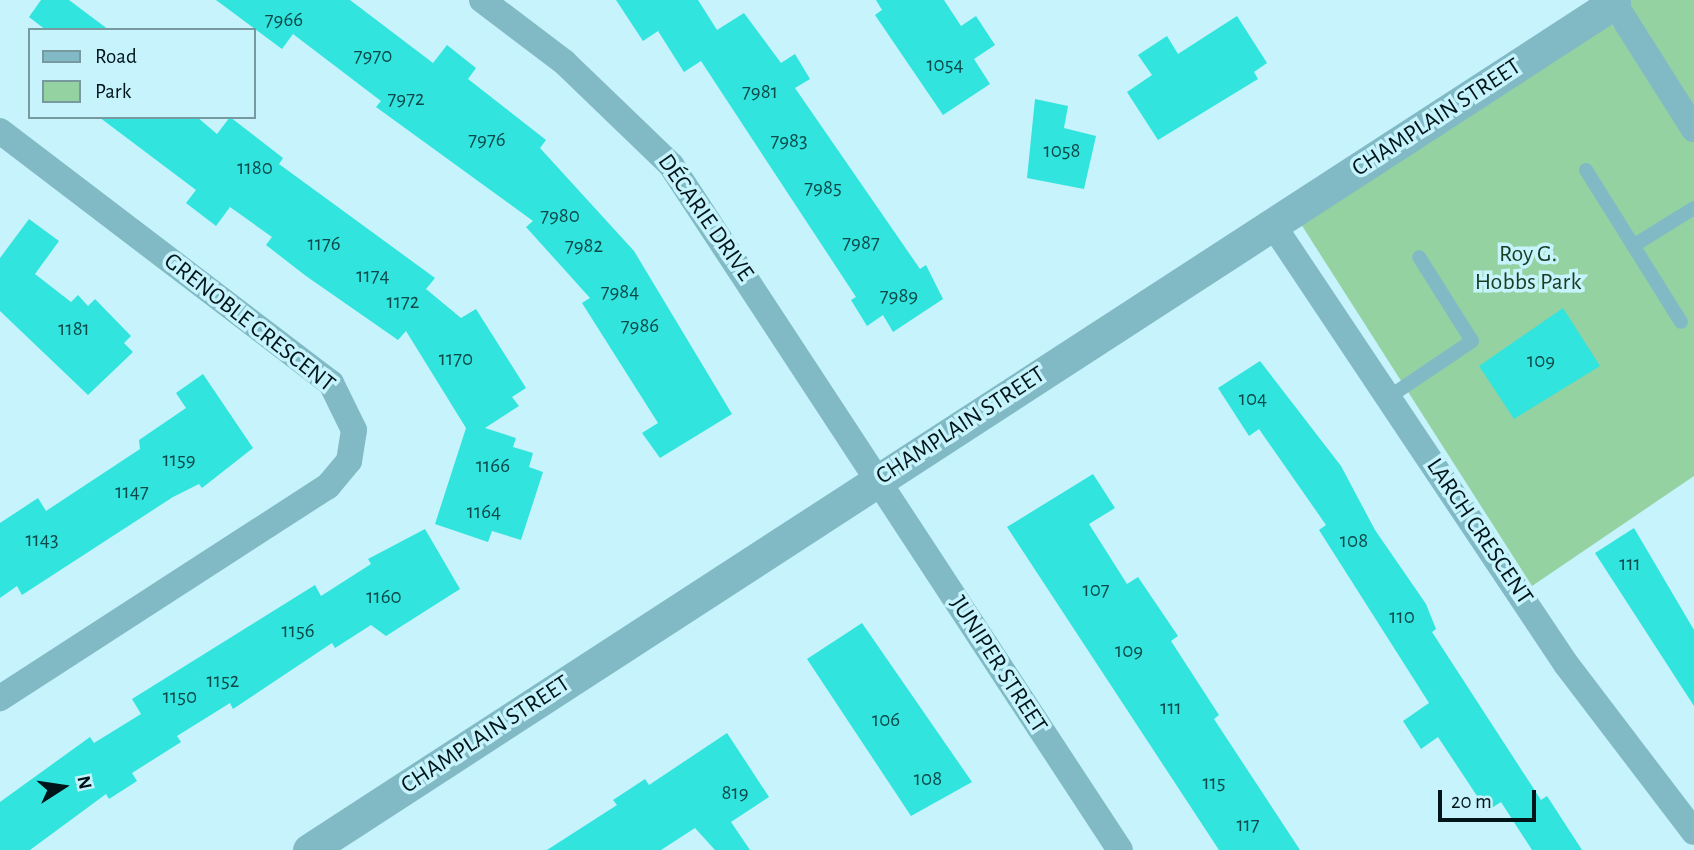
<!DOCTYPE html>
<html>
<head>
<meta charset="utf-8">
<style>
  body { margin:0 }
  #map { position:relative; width:1694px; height:850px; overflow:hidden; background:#c6f3fc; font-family:"Alegreya Sans",sans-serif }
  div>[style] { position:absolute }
  .green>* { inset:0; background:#94d2a2 }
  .building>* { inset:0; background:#31e4dd }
  .service>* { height:14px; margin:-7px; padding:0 7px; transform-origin:7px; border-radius:7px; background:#81bac5 }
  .minor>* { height:26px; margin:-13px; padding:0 13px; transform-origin:13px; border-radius:13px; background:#81bac5 }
  .tertiary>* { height:33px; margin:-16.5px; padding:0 16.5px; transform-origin:16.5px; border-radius:16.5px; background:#81bac5 }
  span { translate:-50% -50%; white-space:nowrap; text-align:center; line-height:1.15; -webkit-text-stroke:7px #c6f3fc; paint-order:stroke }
  .number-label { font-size:21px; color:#0c494a }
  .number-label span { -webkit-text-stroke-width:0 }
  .street-label { font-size:24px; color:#001519 }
  .park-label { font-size:24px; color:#173e22 }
  .legend { position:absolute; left:28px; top:28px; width:228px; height:91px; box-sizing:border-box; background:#c6f3fc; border:2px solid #779aa1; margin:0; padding:9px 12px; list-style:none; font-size:21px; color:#001519 }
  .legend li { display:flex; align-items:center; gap:14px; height:35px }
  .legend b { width:35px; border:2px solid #779aa1 }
  .north { position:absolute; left:28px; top:752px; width:70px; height:70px; -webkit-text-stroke:5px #c6f3fc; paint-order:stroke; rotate:78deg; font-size:19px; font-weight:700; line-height:28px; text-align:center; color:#001519 }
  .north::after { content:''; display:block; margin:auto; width:24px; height:32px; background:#001519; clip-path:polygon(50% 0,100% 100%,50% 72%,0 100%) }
  .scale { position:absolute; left:1438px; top:790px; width:98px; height:32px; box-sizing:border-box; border:4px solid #001519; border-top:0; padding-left:9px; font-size:21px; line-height:24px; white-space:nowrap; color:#001519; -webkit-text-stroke:5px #c6f3fc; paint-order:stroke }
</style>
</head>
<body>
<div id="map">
  <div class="green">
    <i style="clip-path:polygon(1631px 0,1694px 0,1694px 123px,1618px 8px)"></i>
    <i style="clip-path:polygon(1605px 15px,1694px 137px,1694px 476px,1532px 586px,1299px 221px)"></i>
  </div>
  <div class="building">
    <i style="clip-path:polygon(41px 0,69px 0,109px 30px,46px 30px,29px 17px)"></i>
    <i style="clip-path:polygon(216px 0,350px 0,433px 63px,447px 45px,476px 68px,468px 79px,546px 140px,540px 148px,634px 251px,732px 414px,660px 458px,642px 433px,658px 423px,582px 303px,590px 298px,526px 227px,533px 221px,376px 107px,381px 101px,293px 34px,282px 49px)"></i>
    <i style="clip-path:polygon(616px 0,698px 0,717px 30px,744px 13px,781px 63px,795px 54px,810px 79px,795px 88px,920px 269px,926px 265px,943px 299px,893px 332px,883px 315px,867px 326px,851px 300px,856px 297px,701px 61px,684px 72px,658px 31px,643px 41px)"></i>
    <i style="clip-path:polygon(876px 0,944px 0,961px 26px,976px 16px,995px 45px,974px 59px,990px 84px,943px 115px,875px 15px,882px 10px)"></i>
    <i style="clip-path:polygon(1237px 16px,1267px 63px,1254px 72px,1258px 79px,1158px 140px,1127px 92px,1152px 75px,1138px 55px,1167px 36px,1178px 54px)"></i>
    <i style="clip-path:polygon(1035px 99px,1068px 106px,1064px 128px,1096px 136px,1084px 189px,1027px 178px)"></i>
    <i style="clip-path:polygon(99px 117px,197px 117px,217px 134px,230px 117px,283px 158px,279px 164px,435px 278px,426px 289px,461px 318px,476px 309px,526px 388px,512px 397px,519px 406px,485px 428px,516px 438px,513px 447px,533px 453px,529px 467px,543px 472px,521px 540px,492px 531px,488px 542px,435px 524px,466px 428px,406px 331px,398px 340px,306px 276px,266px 245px,272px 237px,230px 207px,216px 226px,186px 203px,196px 190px)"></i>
    <i style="clip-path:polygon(29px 219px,59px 241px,35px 274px,71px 302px,78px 295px,88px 306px,95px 299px,131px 336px,124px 343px,133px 352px,88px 395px,0 311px,0 258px)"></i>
    <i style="clip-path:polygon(1563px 308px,1600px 366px,1514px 419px,1479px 366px)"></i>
    <i style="clip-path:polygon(1260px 361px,1341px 466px,1375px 530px,1426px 604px,1436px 629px,1432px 632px,1541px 800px,1547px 796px,1582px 850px,1532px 850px,1501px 802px,1487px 811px,1438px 737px,1421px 749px,1403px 721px,1429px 703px,1319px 530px,1326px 525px,1259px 429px,1249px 436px,1218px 388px)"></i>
    <i style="clip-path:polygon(203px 374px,253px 448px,202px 488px,199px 484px,173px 497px,22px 595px,17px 586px,0 598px,0 523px,38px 498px,46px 511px,140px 449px,139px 440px,186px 408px,176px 393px)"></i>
    <i style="clip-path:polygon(1093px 474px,1115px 508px,1089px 524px,1127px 584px,1138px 577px,1178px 636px,1171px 641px,1219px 715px,1214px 719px,1300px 850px,1219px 850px,1007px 527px)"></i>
    <i style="clip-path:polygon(1634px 528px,1694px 630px,1694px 706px,1595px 553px)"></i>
    <i style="clip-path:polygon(425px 529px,460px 589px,386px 636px,371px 625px,335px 648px,332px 643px,233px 709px,230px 703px,177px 736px,181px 742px,132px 773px,137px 781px,109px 799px,106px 794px,30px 850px,0 850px,0 802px,90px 737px,94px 743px,141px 714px,132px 699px,315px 585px,321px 596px,371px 564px,368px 559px)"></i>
    <i style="clip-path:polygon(862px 623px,972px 782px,911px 816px,807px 659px)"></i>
    <i style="clip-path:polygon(727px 733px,769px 797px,731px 822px,750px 850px,715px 850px,695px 828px,661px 850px,547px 850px,617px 805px,613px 800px,645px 779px,649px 785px)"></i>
  </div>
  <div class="service">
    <i style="left:1586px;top:170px;width:179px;rotate:58deg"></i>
    <i style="left:1636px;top:244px;width:68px;rotate:-31.8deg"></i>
    <i style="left:1389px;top:397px;width:100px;rotate:-34deg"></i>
    <i style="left:1472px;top:341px;width:99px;rotate:-122.2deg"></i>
  </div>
  <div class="minor">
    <i style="left:482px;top:0;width:103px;rotate:37.1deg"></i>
    <i style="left:564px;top:62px;width:149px;rotate:43.9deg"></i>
    <i style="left:671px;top:165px;width:819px;rotate:56.76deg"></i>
    <i style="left:1612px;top:0;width:153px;rotate:57.6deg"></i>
    <i style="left:0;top:131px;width:416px;rotate:37.3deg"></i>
    <i style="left:331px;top:383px;width:52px;rotate:63.9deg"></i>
    <i style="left:354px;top:430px;width:31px;rotate:99deg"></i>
    <i style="left:349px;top:461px;width:33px;rotate:130deg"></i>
    <i style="left:328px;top:486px;width:391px;rotate:147.1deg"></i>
    <i style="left:1273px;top:225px;width:528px;rotate:56.28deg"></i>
    <i style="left:1566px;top:664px;width:211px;rotate:52.7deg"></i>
  </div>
  <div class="tertiary">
    <i style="left:309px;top:850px;width:1556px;rotate:-32.99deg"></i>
  </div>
  <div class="number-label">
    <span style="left:284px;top:20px">7966</span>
    <span style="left:373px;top:56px">7970</span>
    <span style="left:945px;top:65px">1054</span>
    <span style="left:760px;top:92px">7981</span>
    <span style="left:406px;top:99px">7972</span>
    <span style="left:487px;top:140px">7976</span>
    <span style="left:789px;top:141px">7983</span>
    <span style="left:1062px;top:151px">1058</span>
    <span style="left:255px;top:168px">1180</span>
    <span style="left:823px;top:188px">7985</span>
    <span style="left:560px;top:216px">7980</span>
    <span style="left:861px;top:243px">7987</span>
    <span style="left:324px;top:244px">1176</span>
    <span style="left:584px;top:246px">7982</span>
    <span style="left:373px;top:276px">1174</span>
    <span style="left:620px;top:292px">7984</span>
    <span style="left:899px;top:296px">7989</span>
    <span style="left:403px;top:302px">1172</span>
    <span style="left:640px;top:326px">7986</span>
    <span style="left:74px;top:329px">1181</span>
    <span style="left:456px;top:359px">1170</span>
    <span style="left:1541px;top:361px">109</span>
    <span style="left:1253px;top:399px">104</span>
    <span style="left:179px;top:460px">1159</span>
    <span style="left:493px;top:466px">1166</span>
    <span style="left:132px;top:492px">1147</span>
    <span style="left:484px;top:512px">1164</span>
    <span style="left:42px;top:540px">1143</span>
    <span style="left:1354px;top:541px">108</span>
    <span style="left:1630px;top:564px">111</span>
    <span style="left:1096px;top:590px">107</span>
    <span style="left:384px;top:597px">1160</span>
    <span style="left:1402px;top:617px">110</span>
    <span style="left:298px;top:631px">1156</span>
    <span style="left:1129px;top:651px">109</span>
    <span style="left:223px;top:681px">1152</span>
    <span style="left:180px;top:697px">1150</span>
    <span style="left:1171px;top:708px">111</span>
    <span style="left:886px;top:720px">106</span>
    <span style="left:928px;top:779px">108</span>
    <span style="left:1214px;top:783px">115</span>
    <span style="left:735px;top:793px">819</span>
    <span style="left:1248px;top:825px">117</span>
  </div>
  <div class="street-label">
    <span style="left:1437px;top:118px;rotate:-33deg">CHAMPLAIN STREET</span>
    <span style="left:705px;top:218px;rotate:55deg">DÉCARIE DRIVE</span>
    <span style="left:249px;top:323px;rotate:38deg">GRENOBLE CRESCENT</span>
    <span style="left:961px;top:426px;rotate:-33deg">CHAMPLAIN STREET</span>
    <span style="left:1479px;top:532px;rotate:56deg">LARCH CRESCENT</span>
    <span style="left:998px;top:665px;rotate:57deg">JUNIPER STREET</span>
    <span style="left:486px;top:735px;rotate:-33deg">CHAMPLAIN STREET</span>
  </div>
  <div class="park-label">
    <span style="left:1528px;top:269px">Roy G.<br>Hobbs Park</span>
  </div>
  <ul class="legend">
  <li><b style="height:9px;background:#81bac5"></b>Road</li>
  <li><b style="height:19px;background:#94d2a2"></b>Park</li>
  </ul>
  <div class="north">N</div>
  <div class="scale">20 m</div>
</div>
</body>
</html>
